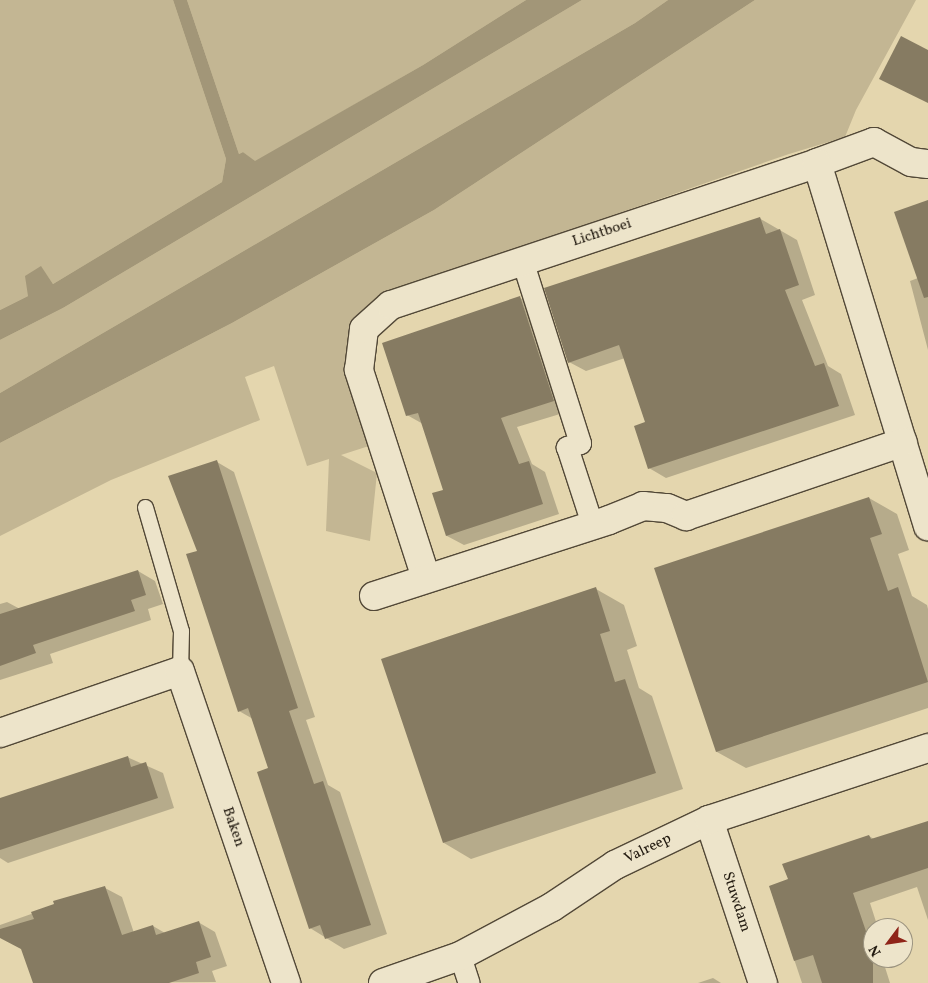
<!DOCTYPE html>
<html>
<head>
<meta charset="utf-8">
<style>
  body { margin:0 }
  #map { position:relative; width:928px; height:983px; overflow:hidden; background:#e4d6ae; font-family:Vollkorn,serif }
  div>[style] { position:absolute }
  .green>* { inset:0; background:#c3b693 }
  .water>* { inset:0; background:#a29678 }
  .shadow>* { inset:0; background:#0003 }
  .building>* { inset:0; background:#867b62 }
  .roads { filter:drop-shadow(1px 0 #524837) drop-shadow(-1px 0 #524837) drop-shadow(0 1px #524837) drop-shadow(0 -1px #524837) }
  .service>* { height:15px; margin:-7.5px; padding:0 7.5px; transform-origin:7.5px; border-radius:7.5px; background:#ede4ca }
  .pedestrian>* { height:21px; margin:-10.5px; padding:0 10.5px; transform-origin:10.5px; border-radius:10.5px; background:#ede4ca }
  .minor>* { height:28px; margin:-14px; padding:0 14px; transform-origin:14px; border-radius:14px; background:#ede4ca }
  span { translate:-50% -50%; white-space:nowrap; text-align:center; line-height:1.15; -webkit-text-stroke:5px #ede4ca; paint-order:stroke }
  .street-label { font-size:15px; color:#21190f }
  .north { position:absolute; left:863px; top:918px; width:50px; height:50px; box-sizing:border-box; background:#ede4ca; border:1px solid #9b937f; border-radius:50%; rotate:239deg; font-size:14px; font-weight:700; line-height:20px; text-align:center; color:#21190f }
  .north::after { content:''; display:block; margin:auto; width:18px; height:22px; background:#8f2418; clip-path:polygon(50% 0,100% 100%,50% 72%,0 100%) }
</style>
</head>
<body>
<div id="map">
  <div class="green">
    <i style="clip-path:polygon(0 0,173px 0,226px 159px,222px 182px,53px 284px,41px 267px,28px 296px,0 310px)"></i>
    <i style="clip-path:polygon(187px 0,526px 0,423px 65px,255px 162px,243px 152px,239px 154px)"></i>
    <i style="clip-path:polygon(582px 0,668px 0,635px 23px,0 393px,0 340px,63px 308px)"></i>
    <i style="clip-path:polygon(755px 0,916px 0,856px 110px,845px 137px,789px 154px,423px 281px,354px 327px,345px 370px,372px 445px,341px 455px,377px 473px,370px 541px,326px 531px,329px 459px,307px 466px,274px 366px,245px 377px,260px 420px,111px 480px,0 536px,0 443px,232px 323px,434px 210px)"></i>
  </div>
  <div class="water">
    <i style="clip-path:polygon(173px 0,187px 0,239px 154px,243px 152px,255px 161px,423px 65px,526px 0,582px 0,63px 308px,0 340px,0 310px,28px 296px,25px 276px,41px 266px,53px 284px,222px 182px,226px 159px)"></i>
    <i style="clip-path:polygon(668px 0,755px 0,434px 210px,232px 323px,0 443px,0 393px,635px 23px)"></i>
  </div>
  <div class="shadow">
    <i style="clip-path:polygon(928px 201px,928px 350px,910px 281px,918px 278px)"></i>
    <i style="clip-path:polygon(759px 218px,797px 240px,815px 295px,802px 300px,828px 366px,841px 374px,855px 415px,666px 478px,649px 468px,646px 423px,625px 358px,586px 371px,569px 362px)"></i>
    <i style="clip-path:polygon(520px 298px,537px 307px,570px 411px,517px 427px,532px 464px,545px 472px,559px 514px,464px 545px,447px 536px,434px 494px,445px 491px,423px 424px,407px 415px)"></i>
    <i style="clip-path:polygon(217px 462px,234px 472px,315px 717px,306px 720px,328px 785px,340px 792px,387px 934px,344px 949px,310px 928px,270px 769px,253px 719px,239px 711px,198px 552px)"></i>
    <i style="clip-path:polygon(869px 498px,897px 514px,909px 550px,898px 554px,912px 596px,927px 605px,928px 609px,928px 708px,746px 768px,717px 752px,656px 569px)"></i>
    <i style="clip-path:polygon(138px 571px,155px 581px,163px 604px,148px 609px,151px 620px,50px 654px,53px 663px,0 680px,0 604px,7px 602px,20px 609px)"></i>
    <i style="clip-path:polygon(596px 589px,624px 605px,637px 646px,627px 650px,639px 688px,652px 696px,683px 789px,471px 859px,444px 843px)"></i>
    <i style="clip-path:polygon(127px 757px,163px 773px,174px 808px,8px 863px,0 858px,0 799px)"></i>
    <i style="clip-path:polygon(928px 822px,928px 920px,917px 887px,870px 903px,878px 928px,873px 928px,873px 958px,888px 958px,889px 962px,884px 964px,890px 983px,802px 983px,770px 887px,789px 880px,869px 836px,874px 839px)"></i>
    <i style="clip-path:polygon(105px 888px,122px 897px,134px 933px,153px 926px,165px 933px,198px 922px,215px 932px,227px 966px,212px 971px,216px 982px,34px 983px,22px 949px,0 937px,0 925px)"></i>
    <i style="clip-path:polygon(713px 978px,721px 983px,698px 983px)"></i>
  </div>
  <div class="building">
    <i style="clip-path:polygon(901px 36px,928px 50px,928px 103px,879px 79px)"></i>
    <i style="clip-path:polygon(928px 200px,928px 297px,924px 298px,894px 212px)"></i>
    <i style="clip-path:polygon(760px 217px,766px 234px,780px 229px,799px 285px,785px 290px,815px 366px,824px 363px,839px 406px,648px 469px,634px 426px,645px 422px,619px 345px,568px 363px,544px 288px)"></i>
    <i style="clip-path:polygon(520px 296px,554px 401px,501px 418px,519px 464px,529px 461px,543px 504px,446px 536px,432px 493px,443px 490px,418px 413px,406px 416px,382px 343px)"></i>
    <i style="clip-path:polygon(217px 460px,298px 708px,289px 711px,314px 784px,323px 781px,371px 925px,325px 939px,320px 925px,309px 929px,257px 772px,268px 768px,248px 708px,238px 712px,186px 554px,197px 551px,168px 476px)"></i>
    <i style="clip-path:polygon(869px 497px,882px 534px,870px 538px,888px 591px,898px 587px,928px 682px,716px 752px,654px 568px)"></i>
    <i style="clip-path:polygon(138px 570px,146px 595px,131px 600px,135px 611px,33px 645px,36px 653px,0 666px,0 614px)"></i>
    <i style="clip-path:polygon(596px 587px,610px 631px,600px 634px,615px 682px,625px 679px,656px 773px,443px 843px,381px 659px)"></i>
    <i style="clip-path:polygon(128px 756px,131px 767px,146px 762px,158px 798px,0 850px,0 798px)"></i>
    <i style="clip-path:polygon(928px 821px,928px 868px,853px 893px,873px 952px,873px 983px,822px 983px,813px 955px,794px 961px,769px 886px,788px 879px,782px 864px,869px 835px,871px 839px)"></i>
    <i style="clip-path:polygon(105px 886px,122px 935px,153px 925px,156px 935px,199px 921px,211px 957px,196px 962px,199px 973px,169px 983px,33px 983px,21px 949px,0 938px,0 929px,34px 919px,31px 912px,54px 904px,53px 901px)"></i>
  </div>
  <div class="roads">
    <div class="service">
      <i style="left:145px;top:507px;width:129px;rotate:73.8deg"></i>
      <i style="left:181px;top:631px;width:40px;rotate:91.4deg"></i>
    </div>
    <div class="pedestrian">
      <i style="left:522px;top:260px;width:192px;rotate:72.4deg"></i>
      <i style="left:580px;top:443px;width:14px;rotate:163deg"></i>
      <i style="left:567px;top:447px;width:81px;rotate:72deg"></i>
      <i style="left:460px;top:956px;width:28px;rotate:72deg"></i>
    </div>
    <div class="minor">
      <i style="left:817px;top:163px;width:61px;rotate:-20.2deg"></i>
      <i style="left:874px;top:142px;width:42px;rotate:28.4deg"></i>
      <i style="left:911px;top:162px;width:17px;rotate:7deg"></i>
      <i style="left:426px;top:578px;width:219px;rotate:-107.9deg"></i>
      <i style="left:359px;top:370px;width:41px;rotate:-83deg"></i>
      <i style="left:364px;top:329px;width:36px;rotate:-42deg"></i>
      <i style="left:391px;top:305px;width:449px;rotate:-18.4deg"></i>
      <i style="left:817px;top:163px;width:380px;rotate:73deg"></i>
      <i style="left:374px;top:596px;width:247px;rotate:-17.9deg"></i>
      <i style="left:609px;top:520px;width:37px;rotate:-22deg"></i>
      <i style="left:643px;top:506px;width:24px;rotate:5deg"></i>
      <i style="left:667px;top:508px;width:21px;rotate:23deg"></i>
      <i style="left:686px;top:516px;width:229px;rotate:-18.8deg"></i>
      <i style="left:0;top:733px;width:190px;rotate:-19deg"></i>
      <i style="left:180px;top:671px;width:330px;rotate:71.2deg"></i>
      <i style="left:709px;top:820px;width:172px;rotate:71.7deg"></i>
      <i style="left:383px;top:983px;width:82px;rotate:-19.3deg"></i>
      <i style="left:460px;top:956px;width:104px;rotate:-28deg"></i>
      <i style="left:552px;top:907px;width:76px;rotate:-33.7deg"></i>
      <i style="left:615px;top:865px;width:104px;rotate:-25.6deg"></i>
      <i style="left:709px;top:820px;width:231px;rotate:-18.2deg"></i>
    </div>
  </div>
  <div class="street-label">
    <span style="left:602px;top:233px;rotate:-18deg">Lichtboei</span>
    <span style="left:233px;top:827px;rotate:71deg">Baken</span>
    <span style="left:648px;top:849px;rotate:-26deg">Valreep</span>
    <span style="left:736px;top:902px;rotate:72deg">Stuwdam</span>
  </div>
  <div class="north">N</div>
</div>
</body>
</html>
